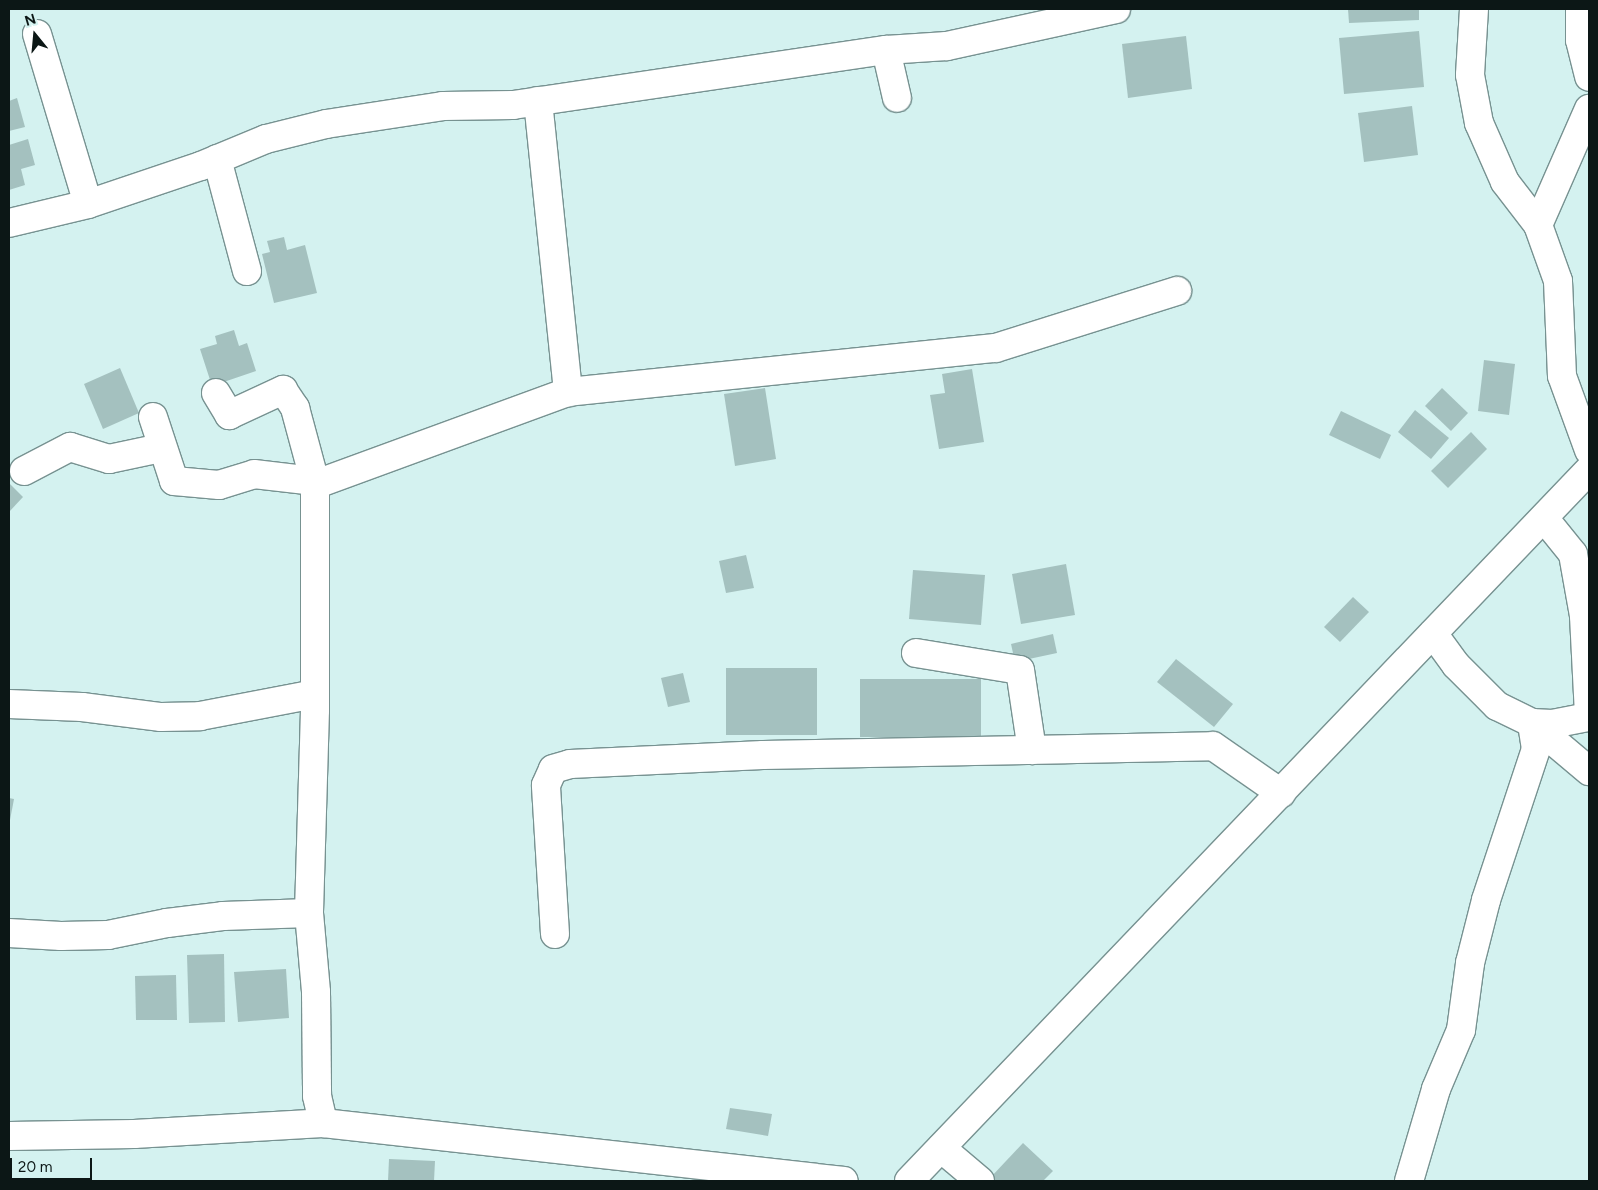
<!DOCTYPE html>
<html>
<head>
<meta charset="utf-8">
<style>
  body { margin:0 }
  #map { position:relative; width:1598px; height:1190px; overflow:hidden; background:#d4f2f0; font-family:Figtree,sans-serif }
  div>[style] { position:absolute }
  .building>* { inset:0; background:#a4c1bf }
  .roads { filter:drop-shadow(1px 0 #779291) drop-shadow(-1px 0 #779291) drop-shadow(0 1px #779291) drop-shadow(0 -1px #779291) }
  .minor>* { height:28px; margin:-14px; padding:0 14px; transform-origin:14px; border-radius:14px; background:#fff }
  .tertiary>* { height:28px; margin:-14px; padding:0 14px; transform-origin:14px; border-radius:14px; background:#fff }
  span { translate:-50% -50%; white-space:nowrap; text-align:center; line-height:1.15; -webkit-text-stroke:5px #d4f2f0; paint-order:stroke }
  .frame { position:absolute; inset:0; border:10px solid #0c1716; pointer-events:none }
  .north { position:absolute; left:10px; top:10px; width:50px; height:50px; -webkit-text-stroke:4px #d4f2f0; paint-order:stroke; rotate:343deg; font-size:14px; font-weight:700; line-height:20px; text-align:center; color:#0c1716 }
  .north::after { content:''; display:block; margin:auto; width:18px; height:22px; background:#0c1716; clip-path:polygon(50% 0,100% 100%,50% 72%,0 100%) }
  .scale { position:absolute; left:10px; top:1158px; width:82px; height:22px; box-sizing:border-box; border:2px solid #0c1716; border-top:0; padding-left:6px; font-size:15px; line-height:18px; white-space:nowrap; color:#0c1716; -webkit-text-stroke:4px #d4f2f0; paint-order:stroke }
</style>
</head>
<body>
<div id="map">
  <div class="building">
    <i style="clip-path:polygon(1348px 9px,1419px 9px,1419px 20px,1349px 23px)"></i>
    <i style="clip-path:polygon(1419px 31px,1424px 87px,1344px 94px,1339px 38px)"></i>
    <i style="clip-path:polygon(1186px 36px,1192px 89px,1128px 98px,1122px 44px)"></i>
    <i style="clip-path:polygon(17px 98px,25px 127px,9px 131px,9px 101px)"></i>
    <i style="clip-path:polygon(1412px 106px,1418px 155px,1364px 162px,1358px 113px)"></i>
    <i style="clip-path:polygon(28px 139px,35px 165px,21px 169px,25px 185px,9px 190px,9px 145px)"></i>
    <i style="clip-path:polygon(284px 237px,287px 250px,305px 245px,317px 293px,274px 303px,262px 254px,270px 252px,267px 241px)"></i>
    <i style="clip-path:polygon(234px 330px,239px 346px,247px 343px,256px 371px,212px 386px,200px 349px,217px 344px,215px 336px)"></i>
    <i style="clip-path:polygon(1484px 360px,1515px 364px,1509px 415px,1478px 411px)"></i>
    <i style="clip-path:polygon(120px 368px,139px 413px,103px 429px,84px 384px)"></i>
    <i style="clip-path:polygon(972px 369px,984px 442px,939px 449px,930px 395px,945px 393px,942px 374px)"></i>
    <i style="clip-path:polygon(765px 388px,776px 459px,735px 466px,724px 394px)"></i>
    <i style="clip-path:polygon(1442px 388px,1468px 413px,1451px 431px,1425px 406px)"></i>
    <i style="clip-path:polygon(1415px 410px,1449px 438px,1431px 459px,1398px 432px)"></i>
    <i style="clip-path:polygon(1341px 411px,1391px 435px,1380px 459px,1329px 435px)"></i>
    <i style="clip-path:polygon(1471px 432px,1487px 449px,1448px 488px,1431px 471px)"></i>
    <i style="clip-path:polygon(9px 483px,23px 497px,9px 512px)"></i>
    <i style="clip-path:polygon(746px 555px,754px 588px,726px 593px,719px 561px)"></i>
    <i style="clip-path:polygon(1066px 564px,1075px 615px,1021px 624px,1012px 574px)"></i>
    <i style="clip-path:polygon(913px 570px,985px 575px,981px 625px,909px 619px)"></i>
    <i style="clip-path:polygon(1353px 597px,1369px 612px,1340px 642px,1324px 627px)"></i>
    <i style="clip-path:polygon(1053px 634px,1057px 653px,1015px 662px,1011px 644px)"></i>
    <i style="clip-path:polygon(1176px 659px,1233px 704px,1214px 727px,1157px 682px)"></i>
    <i style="clip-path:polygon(726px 668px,817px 668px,817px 735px,726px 735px)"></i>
    <i style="clip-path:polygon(683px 673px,690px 702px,668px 707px,661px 678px)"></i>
    <i style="clip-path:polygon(860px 679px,981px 679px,981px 737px,860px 737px)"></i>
    <i style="clip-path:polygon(9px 798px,14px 799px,10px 820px,9px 820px)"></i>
    <i style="clip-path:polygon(224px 954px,225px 1022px,189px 1023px,187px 955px)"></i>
    <i style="clip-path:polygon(286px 969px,289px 1018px,238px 1022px,234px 972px)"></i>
    <i style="clip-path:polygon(176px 975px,177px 1020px,136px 1020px,135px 976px)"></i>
    <i style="clip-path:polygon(730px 1108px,772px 1114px,768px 1136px,726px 1129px)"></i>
    <i style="clip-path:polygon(1023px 1143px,1053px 1171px,1043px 1181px,994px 1181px,991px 1177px)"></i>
    <i style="clip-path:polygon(389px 1159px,435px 1161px,434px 1181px,388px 1181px)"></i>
  </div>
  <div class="roads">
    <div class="minor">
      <i style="left:1474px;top:9px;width:66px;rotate:93.5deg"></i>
      <i style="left:1470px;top:75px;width:49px;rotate:79.4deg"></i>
      <i style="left:1479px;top:123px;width:64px;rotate:66.2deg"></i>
      <i style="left:1505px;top:182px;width:54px;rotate:52.5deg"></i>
      <i style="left:1538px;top:225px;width:59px;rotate:70.3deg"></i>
      <i style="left:1558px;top:281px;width:95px;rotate:87.6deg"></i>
      <i style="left:1562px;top:376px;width:79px;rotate:70deg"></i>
      <i style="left:1580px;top:9px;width:31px;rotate:90deg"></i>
      <i style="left:1580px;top:40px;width:38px;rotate:76deg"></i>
      <i style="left:37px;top:34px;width:177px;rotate:73.3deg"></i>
      <i style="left:886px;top:50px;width:49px;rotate:77.1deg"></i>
      <i style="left:538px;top:101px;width:293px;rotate:84.1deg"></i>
      <i style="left:217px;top:159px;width:116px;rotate:75deg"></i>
      <i style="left:9px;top:223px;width:81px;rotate:-13.5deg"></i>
      <i style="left:88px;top:204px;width:119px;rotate:-18.6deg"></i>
      <i style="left:201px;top:166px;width:70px;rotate:-22.6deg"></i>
      <i style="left:266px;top:139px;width:62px;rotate:-14deg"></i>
      <i style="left:326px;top:124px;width:118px;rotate:-8.7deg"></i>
      <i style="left:443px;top:106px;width:70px;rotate:-0.8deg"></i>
      <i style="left:513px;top:105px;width:377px;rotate:-8.4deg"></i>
      <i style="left:886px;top:50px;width:61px;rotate:-3.8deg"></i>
      <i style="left:947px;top:46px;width:173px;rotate:-12.3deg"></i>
      <i style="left:1538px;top:225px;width:127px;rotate:-66.3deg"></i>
      <i style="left:216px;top:393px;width:26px;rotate:59deg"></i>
      <i style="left:229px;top:415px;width:60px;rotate:-24.8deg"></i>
      <i style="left:283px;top:390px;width:22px;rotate:56deg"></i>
      <i style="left:295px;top:408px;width:77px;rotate:74.9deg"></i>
      <i style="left:315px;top:482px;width:228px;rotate:90deg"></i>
      <i style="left:315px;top:710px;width:203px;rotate:91.7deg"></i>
      <i style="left:309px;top:913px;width:79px;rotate:84.9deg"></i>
      <i style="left:316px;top:992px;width:104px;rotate:89.4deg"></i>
      <i style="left:317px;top:1096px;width:28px;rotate:77deg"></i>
      <i style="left:153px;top:417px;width:67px;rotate:71.8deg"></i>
      <i style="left:174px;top:481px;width:45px;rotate:5.1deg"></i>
      <i style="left:219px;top:485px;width:37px;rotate:-17deg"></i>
      <i style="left:254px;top:474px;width:68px;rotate:6.7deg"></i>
      <i style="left:322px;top:482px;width:262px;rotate:-20.1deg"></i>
      <i style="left:568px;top:392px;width:430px;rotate:-5.9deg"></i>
      <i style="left:996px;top:348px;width:190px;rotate:-17.5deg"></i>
      <i style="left:24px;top:471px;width:52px;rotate:-27.6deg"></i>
      <i style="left:70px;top:447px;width:41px;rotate:17.1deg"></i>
      <i style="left:109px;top:459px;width:53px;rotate:-11.9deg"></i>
      <i style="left:1544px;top:518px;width:46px;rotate:51.1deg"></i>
      <i style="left:1573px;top:554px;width:63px;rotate:79.9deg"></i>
      <i style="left:1584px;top:616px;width:98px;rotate:87.1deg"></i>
      <i style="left:916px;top:653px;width:105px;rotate:9.3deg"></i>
      <i style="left:1020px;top:670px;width:81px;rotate:81.5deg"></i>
      <i style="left:9px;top:704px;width:73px;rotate:2.4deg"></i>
      <i style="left:82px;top:707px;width:80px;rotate:7.2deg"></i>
      <i style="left:161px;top:717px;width:39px;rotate:-1deg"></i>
      <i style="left:200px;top:716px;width:117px;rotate:-10.8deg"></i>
      <i style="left:1532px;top:723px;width:75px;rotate:40.1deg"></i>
      <i style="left:1532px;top:723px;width:20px;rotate:3deg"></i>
      <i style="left:1552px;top:724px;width:38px;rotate:-11deg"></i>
      <i style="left:9px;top:933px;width:52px;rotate:3.3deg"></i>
      <i style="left:61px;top:936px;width:47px;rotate:-1.2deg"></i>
      <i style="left:108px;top:935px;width:60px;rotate:-11.5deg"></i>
      <i style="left:167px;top:923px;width:56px;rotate:-7.1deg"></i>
      <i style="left:223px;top:916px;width:86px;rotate:-2deg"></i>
      <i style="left:555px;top:934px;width:149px;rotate:-93.5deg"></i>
      <i style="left:546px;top:785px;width:17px;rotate:-66deg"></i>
      <i style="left:553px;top:769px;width:18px;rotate:-16deg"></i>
      <i style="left:570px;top:764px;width:193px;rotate:-2.7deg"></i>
      <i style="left:763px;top:755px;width:450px;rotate:-1.1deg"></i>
      <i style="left:1213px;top:746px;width:83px;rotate:34.7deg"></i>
      <i style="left:9px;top:1136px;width:125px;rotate:-0.9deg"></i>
      <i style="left:134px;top:1134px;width:189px;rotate:-3.3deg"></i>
      <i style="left:323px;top:1123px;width:524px;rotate:6.35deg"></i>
      <i style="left:941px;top:1148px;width:51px;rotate:40.2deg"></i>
      <i style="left:1409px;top:1181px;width:96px;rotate:-73.6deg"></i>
      <i style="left:1436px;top:1089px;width:64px;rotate:-67deg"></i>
      <i style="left:1461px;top:1030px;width:68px;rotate:-82.3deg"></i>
      <i style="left:1470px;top:963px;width:65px;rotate:-75.7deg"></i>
      <i style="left:1486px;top:900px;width:159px;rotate:-71.7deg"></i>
      <i style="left:1536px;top:749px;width:26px;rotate:-99deg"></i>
      <i style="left:1532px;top:723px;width:39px;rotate:-154deg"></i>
      <i style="left:1497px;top:706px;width:58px;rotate:-135deg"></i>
      <i style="left:1456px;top:665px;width:39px;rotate:-126deg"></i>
    </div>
    <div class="tertiary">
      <i style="left:909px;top:1181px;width:984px;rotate:-46.28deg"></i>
    </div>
  </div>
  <div class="frame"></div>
  <div class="north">N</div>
  <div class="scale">20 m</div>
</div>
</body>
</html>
